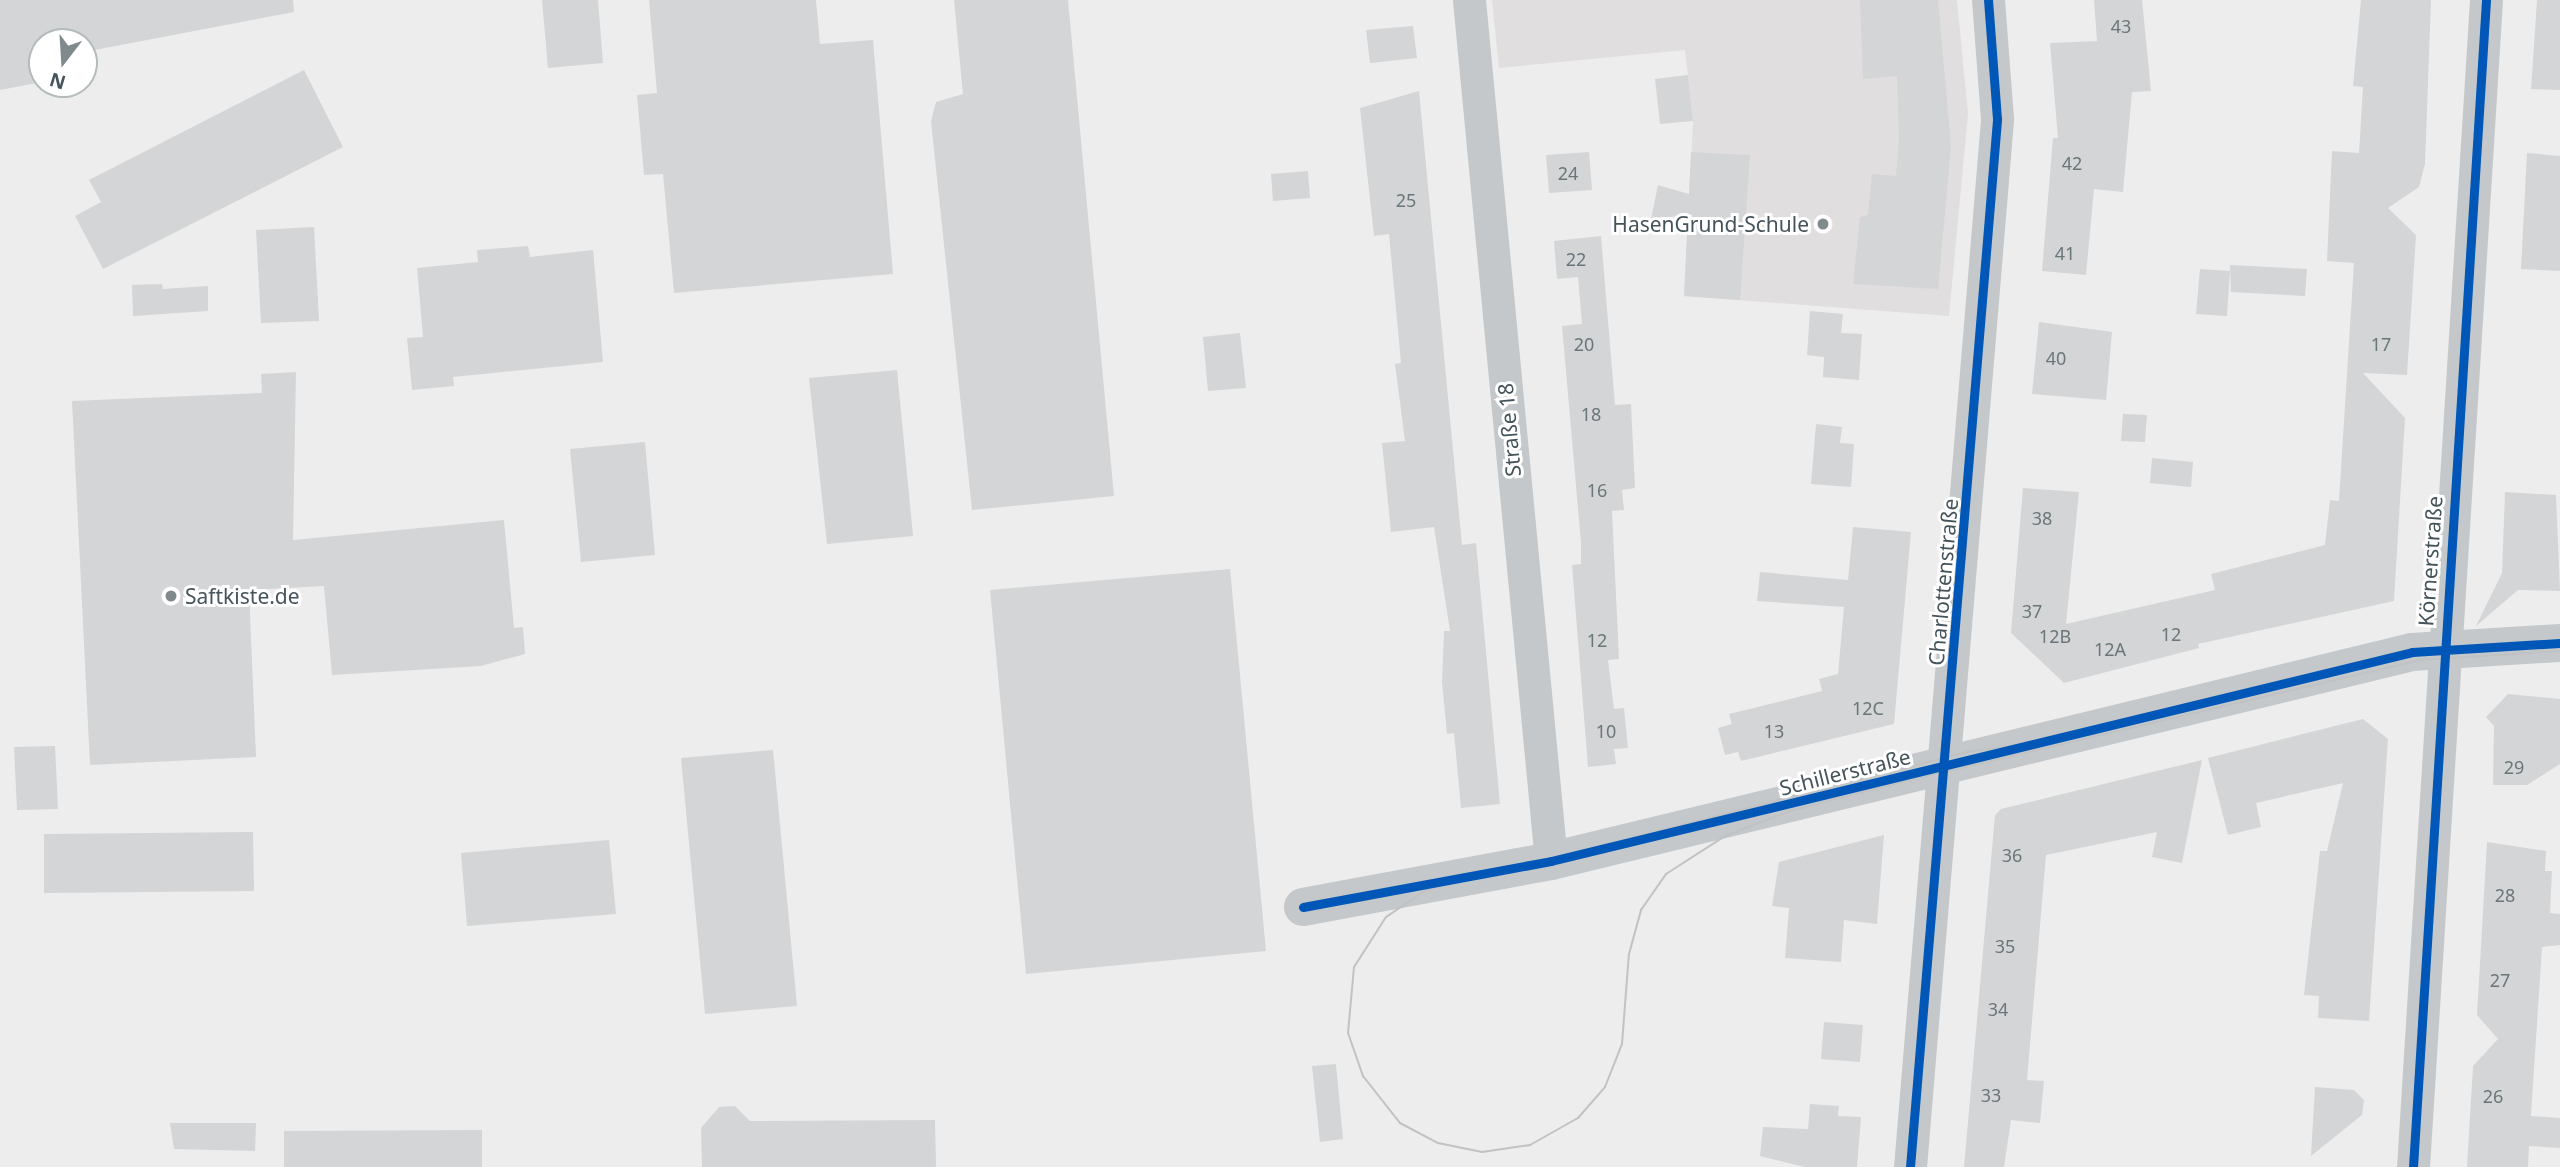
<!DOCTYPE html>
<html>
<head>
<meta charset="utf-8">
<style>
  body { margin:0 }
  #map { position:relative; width:2560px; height:1167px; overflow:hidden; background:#eeeded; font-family:"Noto Sans",sans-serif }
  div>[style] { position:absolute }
  .education>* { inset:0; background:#e0dedf }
  .building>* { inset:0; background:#d4d5d6 }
  .minor>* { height:33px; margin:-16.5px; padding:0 16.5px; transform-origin:16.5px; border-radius:16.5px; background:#c4c8ca }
  .tertiary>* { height:38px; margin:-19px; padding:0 19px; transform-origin:19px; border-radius:19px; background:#c4c8ca }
  .tram>* { height:2px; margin:-1px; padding:0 1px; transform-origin:1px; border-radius:1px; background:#c0c2c4 }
  .cycleway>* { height:9px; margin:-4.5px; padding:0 4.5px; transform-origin:4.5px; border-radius:4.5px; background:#0057b8 }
  .dots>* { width:19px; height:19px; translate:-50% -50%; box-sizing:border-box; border:4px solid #fff; border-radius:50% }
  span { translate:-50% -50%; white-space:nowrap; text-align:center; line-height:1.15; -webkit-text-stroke:6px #fff; paint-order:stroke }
  .number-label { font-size:18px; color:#6a767a }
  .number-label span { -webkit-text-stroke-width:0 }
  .poi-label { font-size:21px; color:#44545a }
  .right { translate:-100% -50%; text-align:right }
  .left { translate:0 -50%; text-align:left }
  .street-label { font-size:21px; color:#44545a }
  .north { position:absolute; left:28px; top:28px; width:70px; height:70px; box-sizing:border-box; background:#fff; border:2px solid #b4bbbd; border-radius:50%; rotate:197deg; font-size:19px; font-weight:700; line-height:28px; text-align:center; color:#44545a }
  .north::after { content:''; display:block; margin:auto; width:24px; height:32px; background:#808a8d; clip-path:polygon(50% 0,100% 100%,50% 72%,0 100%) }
</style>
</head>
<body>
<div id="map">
  <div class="education">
    <i style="clip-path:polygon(1492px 0,1957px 0,1968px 114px,1949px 316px,1684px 296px,1693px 121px,1685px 50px,1499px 68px)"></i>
  </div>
  <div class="building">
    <i style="clip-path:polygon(0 0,293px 0,294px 12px,84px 52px,84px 42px,42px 42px,42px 82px,0 90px)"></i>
    <i style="clip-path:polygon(542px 0,598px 0,603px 63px,548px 68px)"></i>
    <i style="clip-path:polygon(649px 0,816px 0,820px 44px,873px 40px,893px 274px,674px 293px,663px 174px,644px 175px,637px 95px,657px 93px)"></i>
    <i style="clip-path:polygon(954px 0,1068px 0,1114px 496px,972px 510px,931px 121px,936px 102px,963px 94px)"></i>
    <i style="clip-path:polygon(1860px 0,1938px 0,1951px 146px,1938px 289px,1853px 284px,1860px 217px,1868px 215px,1872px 174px,1896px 176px,1899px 140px,1897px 76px,1863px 79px)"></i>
    <i style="clip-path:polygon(2094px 0,2142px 0,2151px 91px,2132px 92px,2123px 192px,2094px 189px,2086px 275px,2042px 271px,2053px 138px,2058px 138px,2050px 43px,2097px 41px)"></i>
    <i style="clip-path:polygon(2361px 0,2431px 0,2425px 164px,2419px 187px,2388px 208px,2416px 235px,2407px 375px,2363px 373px,2405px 418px,2394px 601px,2198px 644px,2199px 648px,2064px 683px,2011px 633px,2023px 488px,2079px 492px,2066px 624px,2215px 590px,2211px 574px,2325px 545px,2330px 500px,2339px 501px,2354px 263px,2327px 261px,2332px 151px,2359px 153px,2363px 87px,2353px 86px)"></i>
    <i style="clip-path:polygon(2537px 0,2560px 0,2560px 90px,2531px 89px)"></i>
    <i style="clip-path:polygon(1413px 26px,1417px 58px,1370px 63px,1366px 30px)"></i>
    <i style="clip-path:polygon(304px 70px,343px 147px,103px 269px,75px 216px,101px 202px,89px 180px)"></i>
    <i style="clip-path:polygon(1688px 75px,1693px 121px,1660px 124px,1655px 79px)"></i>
    <i style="clip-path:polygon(1419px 91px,1462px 545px,1476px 543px,1500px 804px,1461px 808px,1454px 733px,1447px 734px,1442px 682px,1444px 631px,1450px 631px,1434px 527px,1391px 532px,1382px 443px,1405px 441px,1395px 364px,1401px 363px,1389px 234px,1374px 236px,1360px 108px)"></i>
    <i style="clip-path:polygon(1589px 152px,1592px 190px,1549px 193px,1546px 155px)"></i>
    <i style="clip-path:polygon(1691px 152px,1750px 155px,1740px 300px,1684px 296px,1688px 215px,1651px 219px,1658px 185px,1689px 194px)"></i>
    <i style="clip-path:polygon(2527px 153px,2560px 156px,2560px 271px,2521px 269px)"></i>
    <i style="clip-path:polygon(1308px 171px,1310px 198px,1273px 201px,1271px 174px)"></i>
    <i style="clip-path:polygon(314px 227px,319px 321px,261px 323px,256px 230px)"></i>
    <i style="clip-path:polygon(1601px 236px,1615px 405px,1631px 404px,1635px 488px,1622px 490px,1624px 510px,1612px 511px,1619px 659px,1608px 660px,1614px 709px,1624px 708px,1628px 748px,1614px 749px,1616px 764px,1588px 767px,1572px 565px,1581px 564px,1581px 543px,1562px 326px,1582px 324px,1578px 277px,1557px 279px,1554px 241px)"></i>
    <i style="clip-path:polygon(528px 246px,530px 257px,593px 250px,603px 362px,453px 377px,454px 386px,412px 390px,407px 338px,423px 337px,417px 268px,478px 262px,477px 250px)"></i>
    <i style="clip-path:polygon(2230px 265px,2307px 269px,2305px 296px,2231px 292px)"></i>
    <i style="clip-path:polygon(2200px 269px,2230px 271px,2227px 316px,2196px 314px)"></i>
    <i style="clip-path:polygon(162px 284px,163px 289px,208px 286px,208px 311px,133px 316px,132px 285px)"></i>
    <i style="clip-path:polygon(1810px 311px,1843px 314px,1841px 333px,1862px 334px,1859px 380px,1823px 377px,1824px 357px,1807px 355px)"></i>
    <i style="clip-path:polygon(2039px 322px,2112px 332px,2106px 400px,2032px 394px)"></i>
    <i style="clip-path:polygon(1240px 333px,1246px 388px,1208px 391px,1203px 337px)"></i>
    <i style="clip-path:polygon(897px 370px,913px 536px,827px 544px,809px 378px)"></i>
    <i style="clip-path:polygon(296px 372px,293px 540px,504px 520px,514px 628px,523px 627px,525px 654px,481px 666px,332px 675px,324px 586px,249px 590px,256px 757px,90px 765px,72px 401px,262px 393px,261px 374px)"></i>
    <i style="clip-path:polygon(2123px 414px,2147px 415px,2145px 442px,2121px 441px)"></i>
    <i style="clip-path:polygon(1816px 424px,1842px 427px,1840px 443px,1854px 444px,1851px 487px,1811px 484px)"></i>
    <i style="clip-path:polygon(645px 442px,655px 555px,581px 562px,570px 449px)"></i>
    <i style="clip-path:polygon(2152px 458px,2193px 462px,2191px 487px,2150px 483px)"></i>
    <i style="clip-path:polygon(2505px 492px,2556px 495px,2560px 591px,2518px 590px,2476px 626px,2502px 573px)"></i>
    <i style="clip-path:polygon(1853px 527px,1911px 532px,1894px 724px,1741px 761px,1738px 752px,1725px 755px,1718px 728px,1732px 724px,1729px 714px,1822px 691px,1819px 679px,1838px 674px,1844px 607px,1757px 601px,1760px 572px,1848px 580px)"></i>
    <i style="clip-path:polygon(1230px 569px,1266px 951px,1026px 974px,990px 590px)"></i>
    <i style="clip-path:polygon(2508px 694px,2560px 699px,2560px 764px,2527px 785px,2493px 785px,2494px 726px,2486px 717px)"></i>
    <i style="clip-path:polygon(2363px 719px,2388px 739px,2369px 1021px,2318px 1018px,2319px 996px,2304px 995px,2320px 851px,2327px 851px,2343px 783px,2256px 803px,2261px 827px,2228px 835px,2208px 758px)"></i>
    <i style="clip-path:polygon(55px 746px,58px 809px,17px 810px,14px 747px)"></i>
    <i style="clip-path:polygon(773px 750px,797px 1006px,705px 1014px,681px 758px)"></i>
    <i style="clip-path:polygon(2202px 760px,2182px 863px,2152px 857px,2157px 832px,2046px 855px,2027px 1080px,2044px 1081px,2040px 1123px,2011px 1120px,2004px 1167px,1964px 1167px,1995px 815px,2001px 809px)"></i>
    <i style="clip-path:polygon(253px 832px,254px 891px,44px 893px,44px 834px)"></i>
    <i style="clip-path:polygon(1884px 835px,1877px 924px,1844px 920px,1841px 962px,1785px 958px,1789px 908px,1772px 906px,1779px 862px)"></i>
    <i style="clip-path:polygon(609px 840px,616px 914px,467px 926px,461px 853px)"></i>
    <i style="clip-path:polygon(2487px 842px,2546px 851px,2545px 871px,2552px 871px,2550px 913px,2560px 914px,2560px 945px,2542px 947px,2531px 1116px,2560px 1118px,2560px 1148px,2529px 1146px,2528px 1167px,2467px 1167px,2473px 1066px,2498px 1039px,2477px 1015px)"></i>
    <i style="clip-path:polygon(1824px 1022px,1863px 1025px,1860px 1062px,1821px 1059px)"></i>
    <i style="clip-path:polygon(1336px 1064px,1343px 1139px,1320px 1142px,1312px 1066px)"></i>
    <i style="clip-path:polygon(2315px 1087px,2354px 1090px,2364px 1100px,2362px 1115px,2311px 1156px)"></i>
    <i style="clip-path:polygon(1810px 1104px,1839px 1106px,1838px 1116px,1861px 1117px,1857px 1167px,1805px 1167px,1760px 1156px,1763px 1127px,1808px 1129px)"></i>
    <i style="clip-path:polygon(735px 1106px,750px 1121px,935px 1120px,936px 1167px,702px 1167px,701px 1128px,719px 1107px)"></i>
    <i style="clip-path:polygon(170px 1123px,256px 1123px,255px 1151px,174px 1149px)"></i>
    <i style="clip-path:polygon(482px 1130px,482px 1167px,284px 1167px,284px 1131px)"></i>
  </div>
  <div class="minor">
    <i style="left:1469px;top:0;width:865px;rotate:84.56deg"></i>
    <i style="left:1910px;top:1167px;width:1052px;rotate:-85.25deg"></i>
    <i style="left:1997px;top:119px;width:119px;rotate:-94.3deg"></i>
    <i style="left:2413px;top:1167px;width:1169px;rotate:-86.42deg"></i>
  </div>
  <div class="tertiary">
    <i style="left:1303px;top:907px;width:252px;rotate:-10.5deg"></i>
    <i style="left:1551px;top:861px;width:886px;rotate:-13.64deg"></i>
    <i style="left:2412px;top:652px;width:148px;rotate:-3.5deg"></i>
  </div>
  <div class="tram">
    <i style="left:2096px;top:734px;width:130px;rotate:172.1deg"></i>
    <i style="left:1967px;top:752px;width:558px;rotate:165.69deg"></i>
    <i style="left:1426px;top:890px;width:48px;rotate:146deg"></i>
    <i style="left:1386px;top:917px;width:59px;rotate:122.6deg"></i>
    <i style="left:1354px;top:967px;width:66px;rotate:95.2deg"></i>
    <i style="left:1348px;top:1033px;width:46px;rotate:70.8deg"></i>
    <i style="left:1363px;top:1076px;width:60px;rotate:51.8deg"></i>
    <i style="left:1400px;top:1123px;width:43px;rotate:27.8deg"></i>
    <i style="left:1438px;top:1143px;width:45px;rotate:11.6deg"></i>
    <i style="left:1482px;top:1152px;width:49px;rotate:-8.3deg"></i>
    <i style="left:1530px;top:1145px;width:55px;rotate:-29.4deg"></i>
    <i style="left:1578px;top:1118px;width:41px;rotate:-48.9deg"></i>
    <i style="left:1605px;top:1087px;width:46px;rotate:-68.4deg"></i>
    <i style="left:1622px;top:1044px;width:90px;rotate:-85.6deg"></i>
    <i style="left:1629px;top:954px;width:46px;rotate:-74.7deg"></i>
    <i style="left:1641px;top:910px;width:44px;rotate:-55.2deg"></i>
    <i style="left:1666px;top:874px;width:70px;rotate:-32.8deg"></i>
    <i style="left:1725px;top:836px;width:70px;rotate:-21deg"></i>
    <i style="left:1790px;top:811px;width:128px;rotate:-14.5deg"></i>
    <i style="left:1914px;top:779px;width:520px;rotate:-13.23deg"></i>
    <i style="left:2420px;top:660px;width:140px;rotate:-3.7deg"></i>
  </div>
  <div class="cycleway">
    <i style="left:1303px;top:907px;width:252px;rotate:-10.5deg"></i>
    <i style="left:1551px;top:861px;width:886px;rotate:-13.64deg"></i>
    <i style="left:2412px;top:652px;width:148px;rotate:-3.5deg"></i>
    <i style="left:1910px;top:1167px;width:1052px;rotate:-85.25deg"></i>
    <i style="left:1997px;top:119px;width:119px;rotate:-94.3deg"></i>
    <i style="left:2413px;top:1167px;width:1169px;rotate:-86.42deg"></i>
  </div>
  <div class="dots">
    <i style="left:1823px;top:224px;background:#808a8d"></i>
    <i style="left:171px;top:596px;background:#808a8d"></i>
  </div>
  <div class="number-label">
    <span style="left:2121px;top:26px">43</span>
    <span style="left:2072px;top:163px">42</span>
    <span style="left:1568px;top:173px">24</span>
    <span style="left:1406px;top:200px">25</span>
    <span style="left:2065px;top:253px">41</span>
    <span style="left:1576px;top:259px">22</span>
    <span style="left:1584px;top:344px">20</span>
    <span style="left:2381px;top:344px">17</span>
    <span style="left:2056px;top:358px">40</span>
    <span style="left:1591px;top:414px">18</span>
    <span style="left:1597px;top:490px">16</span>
    <span style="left:2042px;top:518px">38</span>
    <span style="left:2032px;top:611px">37</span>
    <span style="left:2171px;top:634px">12</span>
    <span style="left:2055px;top:636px">12B</span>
    <span style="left:1597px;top:640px">12</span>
    <span style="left:2110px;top:649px">12A</span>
    <span style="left:1868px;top:708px">12C</span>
    <span style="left:1606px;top:731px">10</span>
    <span style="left:1774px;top:731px">13</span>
    <span style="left:2514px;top:767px">29</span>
    <span style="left:2012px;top:855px">36</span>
    <span style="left:2505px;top:895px">28</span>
    <span style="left:2005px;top:946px">35</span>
    <span style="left:2500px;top:980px">27</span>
    <span style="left:1998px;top:1009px">34</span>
    <span style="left:1991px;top:1095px">33</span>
    <span style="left:2493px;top:1096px">26</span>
  </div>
  <div class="poi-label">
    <span class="right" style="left:1809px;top:224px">HasenGrund-Schule</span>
    <span class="left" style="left:185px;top:596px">Saftkiste.de</span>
  </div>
  <div class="street-label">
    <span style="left:1509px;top:430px;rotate:-95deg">Straße 18</span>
    <span style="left:2430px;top:561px;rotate:-86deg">Körnerstraße</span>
    <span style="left:1943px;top:582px;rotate:-85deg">Charlottenstraße</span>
    <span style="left:1845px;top:772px;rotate:-14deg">Schillerstraße</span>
  </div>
  <div class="north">N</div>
</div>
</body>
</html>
